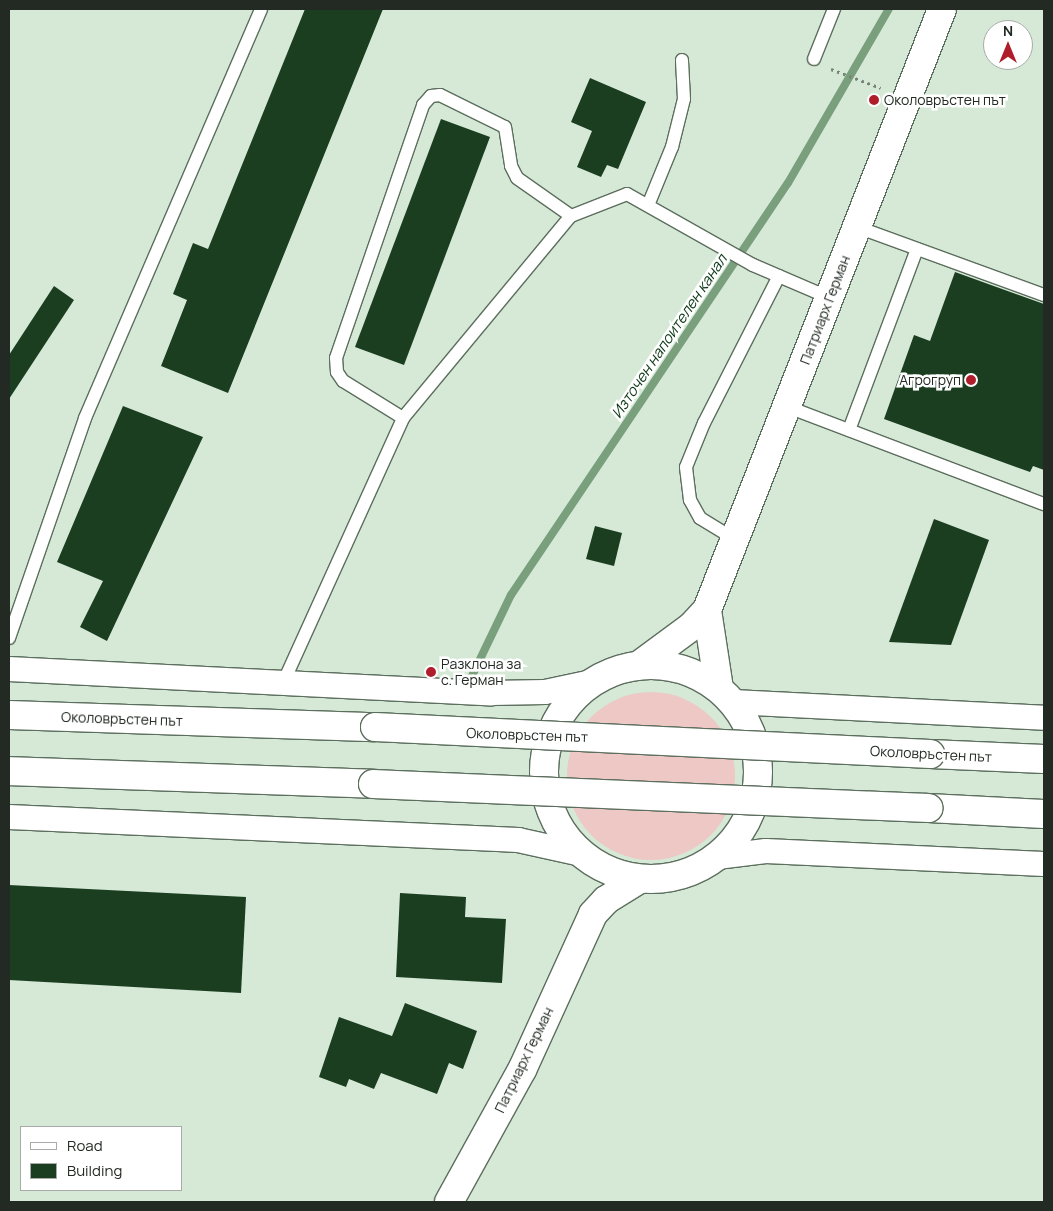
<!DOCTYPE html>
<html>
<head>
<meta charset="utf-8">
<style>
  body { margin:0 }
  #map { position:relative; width:1053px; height:1211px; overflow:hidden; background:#d5e9d6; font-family:Manrope,sans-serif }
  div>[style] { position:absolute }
  .green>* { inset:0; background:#edc8c5 }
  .round { border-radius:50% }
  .stream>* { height:8px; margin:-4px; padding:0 4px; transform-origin:4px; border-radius:4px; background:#799f7d }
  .building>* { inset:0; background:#1b3e21 }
  .path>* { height:3px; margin-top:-1.5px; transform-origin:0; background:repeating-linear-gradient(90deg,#768477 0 2.5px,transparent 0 6.5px) }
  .roads { filter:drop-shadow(1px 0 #5c6e5d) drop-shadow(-1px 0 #5c6e5d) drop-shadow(0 1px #5c6e5d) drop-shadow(0 -1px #5c6e5d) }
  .lane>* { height:12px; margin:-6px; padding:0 6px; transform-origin:6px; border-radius:6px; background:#fff }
  .street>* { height:24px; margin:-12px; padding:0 12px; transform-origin:12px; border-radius:12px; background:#fff }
  .secondary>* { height:28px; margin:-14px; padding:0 14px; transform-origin:14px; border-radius:14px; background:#fff }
  .secondary>.ring { margin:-14px; padding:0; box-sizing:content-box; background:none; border:28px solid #fff; border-radius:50% }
  .highway>* { height:28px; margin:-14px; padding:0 14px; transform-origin:14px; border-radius:14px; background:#fff }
  .bridges { filter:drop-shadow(1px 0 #5c6e5d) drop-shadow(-1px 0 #5c6e5d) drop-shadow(0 1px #5c6e5d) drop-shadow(0 -1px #5c6e5d) }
  .highway-bridge>* { height:28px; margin:-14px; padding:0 14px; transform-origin:14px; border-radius:14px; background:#fff }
  .dots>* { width:14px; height:14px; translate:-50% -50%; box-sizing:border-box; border:2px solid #fff; border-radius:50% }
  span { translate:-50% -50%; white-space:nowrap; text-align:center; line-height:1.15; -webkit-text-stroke:5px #fff; paint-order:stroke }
  .poi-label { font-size:14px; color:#222a23 }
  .left { translate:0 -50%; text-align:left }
  .right { translate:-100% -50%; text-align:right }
  .street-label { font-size:14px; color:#222a23 }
  .water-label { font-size:15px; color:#0b3715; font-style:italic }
  .frame { position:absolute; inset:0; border:10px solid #222a23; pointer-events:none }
  .legend { position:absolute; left:20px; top:1126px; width:162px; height:65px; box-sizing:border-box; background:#fff; border:1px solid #a7aaa7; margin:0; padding:6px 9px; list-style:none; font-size:15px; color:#222a23 }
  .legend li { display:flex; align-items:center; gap:10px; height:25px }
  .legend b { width:25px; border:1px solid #a7aaa7 }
  .north { position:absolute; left:983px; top:20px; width:50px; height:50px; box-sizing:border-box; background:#fff; border:1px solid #a7aaa7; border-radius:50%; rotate:0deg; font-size:14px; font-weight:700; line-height:20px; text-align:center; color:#222a23 }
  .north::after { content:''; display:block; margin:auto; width:18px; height:22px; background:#b01e2b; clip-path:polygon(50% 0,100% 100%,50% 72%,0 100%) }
</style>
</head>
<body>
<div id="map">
  <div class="green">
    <i class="round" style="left:567px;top:692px;width:168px;height:168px"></i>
  </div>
  <div class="stream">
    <i style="left:471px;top:678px;width:92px;rotate:-64.3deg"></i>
    <i style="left:511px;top:595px;width:496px;rotate:-56.1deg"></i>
    <i style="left:788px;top:183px;width:201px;rotate:-59.9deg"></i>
  </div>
  <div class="building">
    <i style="clip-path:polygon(305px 9px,383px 9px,228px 393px,161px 366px,187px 300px,173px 294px,193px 243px,208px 249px)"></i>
    <i style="clip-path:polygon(590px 78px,646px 102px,618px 169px,607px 165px,601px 177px,577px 167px,592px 131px,571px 122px)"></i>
    <i style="clip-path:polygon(441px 119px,490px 137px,404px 365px,355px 347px)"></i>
    <i style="clip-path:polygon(955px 272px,1044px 304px,1044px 470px,1033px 466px,1030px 472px,884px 419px,914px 335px,930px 341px)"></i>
    <i style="clip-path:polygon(54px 286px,74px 300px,9px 399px,9px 355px)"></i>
    <i style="clip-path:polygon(123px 406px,203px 437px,107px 641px,80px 627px,103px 581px,57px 562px)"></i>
    <i style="clip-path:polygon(934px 519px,989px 540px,951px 645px,889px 642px)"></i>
    <i style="clip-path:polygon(595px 526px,622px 533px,614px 566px,586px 559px)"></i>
    <i style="clip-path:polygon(9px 885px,246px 897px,241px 993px,9px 980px)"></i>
    <i style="clip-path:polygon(400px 893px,466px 897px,465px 917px,506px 919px,502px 983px,396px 977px)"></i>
    <i style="clip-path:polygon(405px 1003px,477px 1031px,463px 1069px,449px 1063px,437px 1094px,381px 1073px,374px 1089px,349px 1079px,346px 1087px,319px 1077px,339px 1017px,392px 1036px)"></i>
  </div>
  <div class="path">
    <i style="left:831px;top:69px;width:53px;rotate:20.8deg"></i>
  </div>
  <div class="roads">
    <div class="lane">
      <i style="left:814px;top:59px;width:54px;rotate:-68.2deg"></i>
      <i style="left:649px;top:203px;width:61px;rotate:-67.7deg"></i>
      <i style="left:672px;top:147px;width:49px;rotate:-76deg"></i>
      <i style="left:684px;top:99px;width:39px;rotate:-93deg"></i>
      <i style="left:857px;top:227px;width:199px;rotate:20deg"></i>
      <i style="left:788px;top:407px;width:274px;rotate:20.8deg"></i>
      <i style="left:403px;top:418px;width:70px;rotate:-148.3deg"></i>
      <i style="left:343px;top:381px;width:11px;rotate:-124deg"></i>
      <i style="left:337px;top:372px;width:14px;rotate:-94deg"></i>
      <i style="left:336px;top:358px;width:268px;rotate:-71deg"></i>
      <i style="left:423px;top:105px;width:12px;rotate:-48deg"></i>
      <i style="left:431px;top:96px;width:9px;rotate:-6deg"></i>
      <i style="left:440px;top:95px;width:72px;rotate:26.2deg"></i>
      <i style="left:505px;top:127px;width:39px;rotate:81deg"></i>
      <i style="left:511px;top:166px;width:13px;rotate:63deg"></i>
      <i style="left:517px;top:178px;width:66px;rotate:35.1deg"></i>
      <i style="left:849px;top:430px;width:193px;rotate:-69.4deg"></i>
      <i style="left:736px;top:540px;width:42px;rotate:-148.6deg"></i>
      <i style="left:700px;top:518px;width:21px;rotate:-119deg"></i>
      <i style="left:690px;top:500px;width:33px;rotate:-97deg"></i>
      <i style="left:686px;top:467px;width:48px;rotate:-67.8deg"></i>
      <i style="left:704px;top:423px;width:165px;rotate:-63deg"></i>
      <i style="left:9px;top:638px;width:233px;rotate:-70.9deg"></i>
      <i style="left:85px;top:418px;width:445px;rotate:-66.7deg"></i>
      <i style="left:283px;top:683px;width:291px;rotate:-65.6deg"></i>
      <i style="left:403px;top:418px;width:263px;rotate:-50.3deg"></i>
      <i style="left:571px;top:216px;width:60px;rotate:-21.4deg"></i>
      <i style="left:627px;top:194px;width:145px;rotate:29.4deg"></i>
      <i style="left:753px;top:265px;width:84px;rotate:23.2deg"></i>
    </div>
    <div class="street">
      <i style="left:9px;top:669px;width:483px;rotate:2.9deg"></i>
      <i style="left:491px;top:693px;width:54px;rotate:-1.1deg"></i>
      <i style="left:545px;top:692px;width:48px;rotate:-12deg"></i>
      <i style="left:733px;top:702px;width:311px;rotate:2.9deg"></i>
      <i style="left:9px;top:817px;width:510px;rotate:2.59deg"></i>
      <i style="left:518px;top:840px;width:65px;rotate:12.5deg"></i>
      <i style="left:717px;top:857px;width:49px;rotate:-7deg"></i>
      <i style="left:766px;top:851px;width:278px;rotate:2.7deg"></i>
    </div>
    <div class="secondary">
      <i style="left:707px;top:610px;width:79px;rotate:81.3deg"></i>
      <i class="ring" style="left:544px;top:665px;width:186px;height:186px"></i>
      <i style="left:638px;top:666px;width:67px;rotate:-36.5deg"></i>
      <i style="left:692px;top:626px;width:22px;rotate:-47deg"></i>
      <i style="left:707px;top:610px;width:645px;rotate:-68.64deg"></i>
      <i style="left:449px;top:1202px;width:151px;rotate:-61.1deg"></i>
      <i style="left:522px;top:1070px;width:171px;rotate:-65.5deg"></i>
      <i style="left:593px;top:914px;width:19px;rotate:-47deg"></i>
      <i style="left:606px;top:900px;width:40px;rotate:-32deg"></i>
    </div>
    <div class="highway">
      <i style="left:9px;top:715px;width:366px;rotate:1.9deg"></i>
      <i style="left:930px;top:754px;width:114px;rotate:2.5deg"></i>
      <i style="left:9px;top:771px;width:364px;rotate:2deg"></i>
      <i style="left:928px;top:808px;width:116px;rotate:3deg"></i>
    </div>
  </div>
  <div class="bridges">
    <div class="highway-bridge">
      <i style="left:375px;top:727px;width:556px;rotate:2.79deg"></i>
      <i style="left:373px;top:784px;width:556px;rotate:2.48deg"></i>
    </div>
  </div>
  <div class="dots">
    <i style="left:874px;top:100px;background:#b01e2b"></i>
    <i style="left:971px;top:380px;background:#b01e2b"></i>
    <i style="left:431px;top:672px;background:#b01e2b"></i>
  </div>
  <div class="poi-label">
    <span class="left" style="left:884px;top:100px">Околовръстен път</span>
    <span class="right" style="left:961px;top:380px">Агрогруп</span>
    <span class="left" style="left:441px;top:672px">Разклона за<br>с. Герман</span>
  </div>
  <div class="street-label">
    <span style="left:825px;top:310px;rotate:-69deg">Патриарх Герман</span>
    <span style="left:122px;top:719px;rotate:2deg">Околовръстен път</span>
    <span style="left:527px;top:735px;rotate:2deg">Околовръстен път</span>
    <span style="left:931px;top:754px;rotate:3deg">Околовръстен път</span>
    <span style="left:524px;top:1060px;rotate:-64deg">Патриарх Герман</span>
  </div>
  <div class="water-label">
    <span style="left:669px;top:336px;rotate:-56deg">Източен напоителен канал</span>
  </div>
  <div class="frame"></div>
  <ul class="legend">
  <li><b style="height:6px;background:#fff"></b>Road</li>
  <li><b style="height:14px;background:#1b3e21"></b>Building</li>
  </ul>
  <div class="north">N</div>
</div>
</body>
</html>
